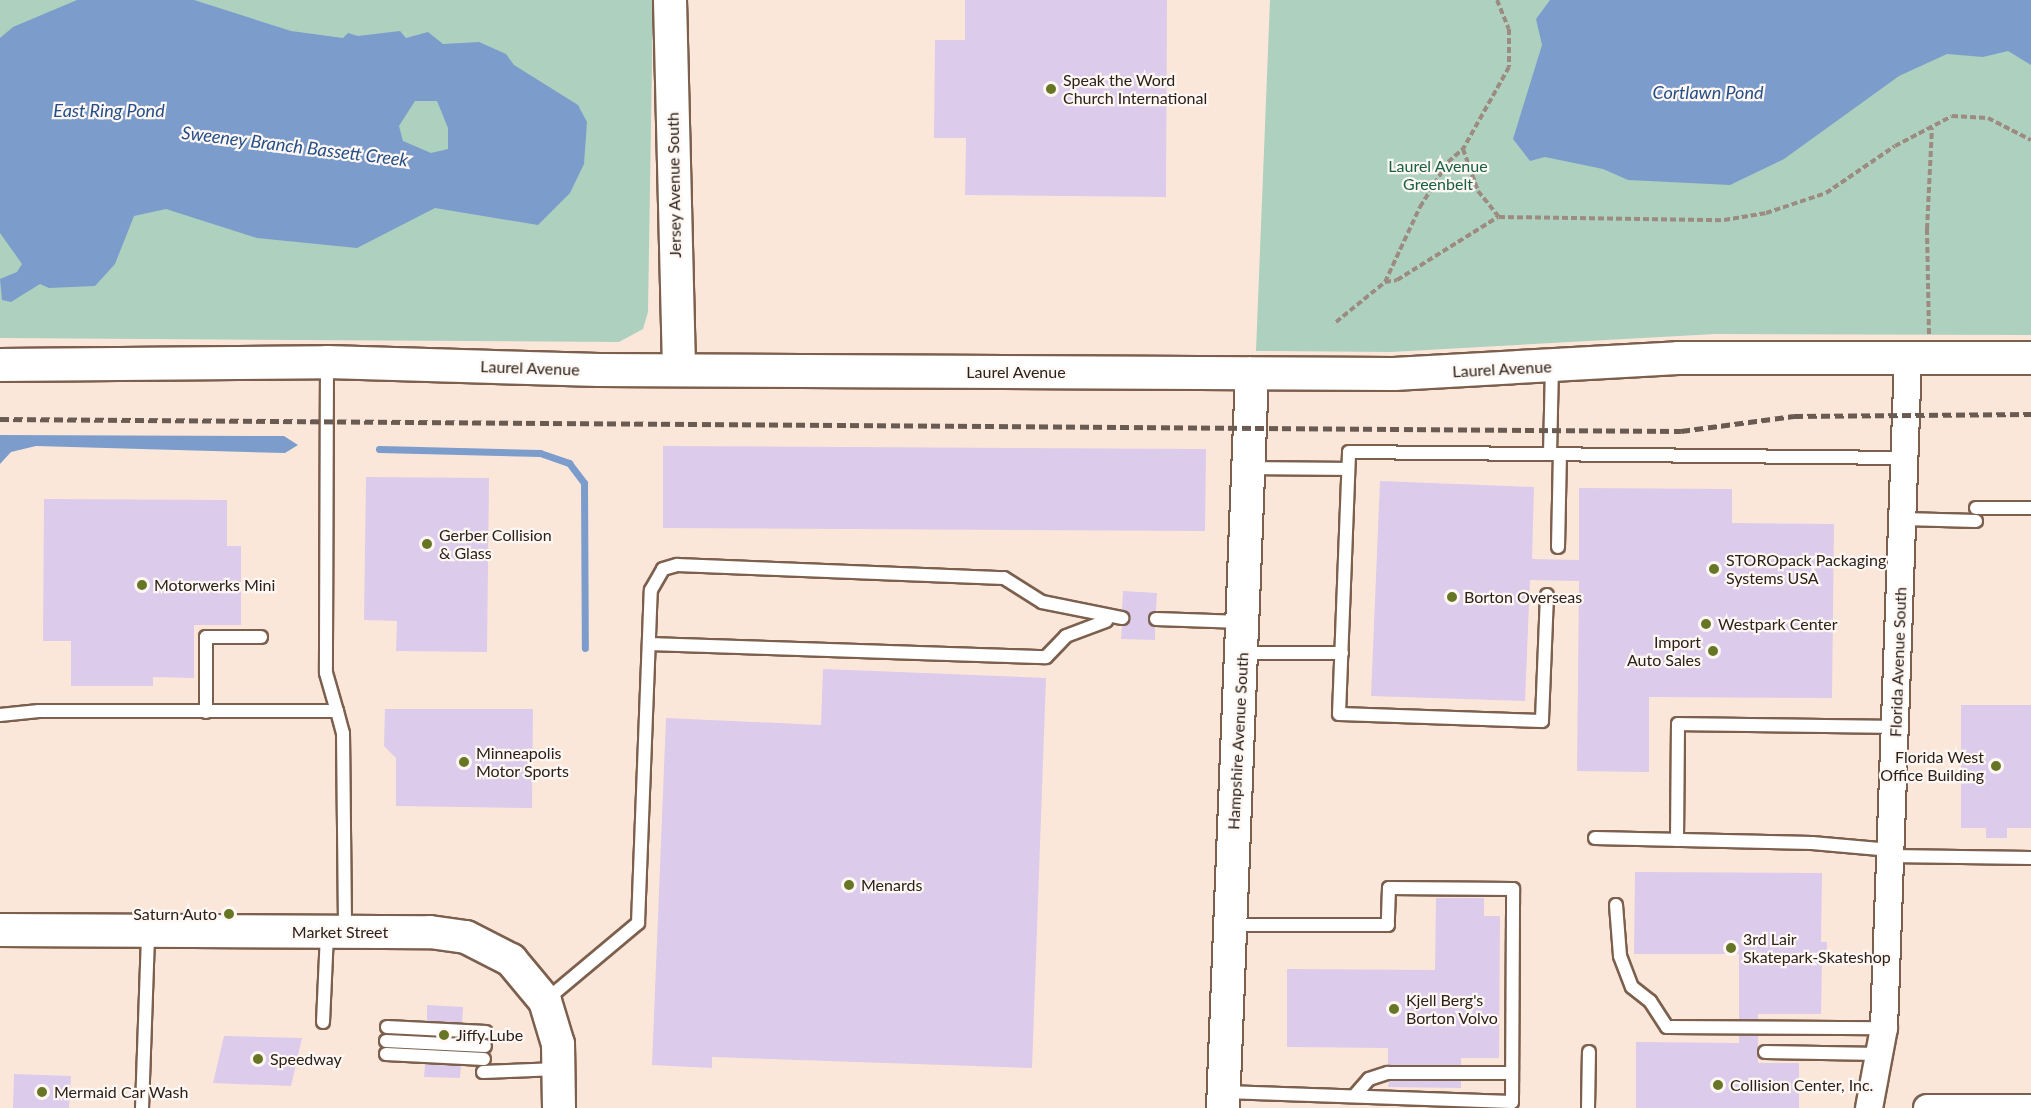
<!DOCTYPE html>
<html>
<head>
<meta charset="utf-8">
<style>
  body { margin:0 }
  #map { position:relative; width:2031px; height:1108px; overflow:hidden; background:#fbe7da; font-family:Lato,sans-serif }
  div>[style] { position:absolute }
  .green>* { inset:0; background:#add1be }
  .water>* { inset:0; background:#7c9dcb }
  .stream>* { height:7px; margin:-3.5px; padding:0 3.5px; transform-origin:3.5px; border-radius:3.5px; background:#7c9dcb }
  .building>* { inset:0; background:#dccbea }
  .path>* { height:4px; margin-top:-2px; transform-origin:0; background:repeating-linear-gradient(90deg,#9c8b81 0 6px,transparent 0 9px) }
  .roads { filter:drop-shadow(2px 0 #7c604d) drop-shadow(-2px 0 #7c604d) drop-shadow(0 2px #7c604d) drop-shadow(0 -2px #7c604d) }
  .service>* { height:12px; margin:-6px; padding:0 6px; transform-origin:6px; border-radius:6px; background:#fff }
  .minor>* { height:26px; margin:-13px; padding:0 13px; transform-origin:13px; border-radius:13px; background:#fff }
  .tertiary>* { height:32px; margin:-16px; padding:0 16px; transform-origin:16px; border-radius:16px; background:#fff }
  .rail>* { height:4.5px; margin-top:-2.25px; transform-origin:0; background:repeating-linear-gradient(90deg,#6a5b52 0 9px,transparent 0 13.5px) }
  .dots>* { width:16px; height:16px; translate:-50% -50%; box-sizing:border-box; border:3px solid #fef7f3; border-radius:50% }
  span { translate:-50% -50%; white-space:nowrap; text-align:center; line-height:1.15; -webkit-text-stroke:4.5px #fef7f3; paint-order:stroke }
  .poi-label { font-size:16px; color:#2c2018 }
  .left { translate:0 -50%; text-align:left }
  .right { translate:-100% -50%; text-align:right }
  .park-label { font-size:16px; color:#186043 }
  .street-label { font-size:16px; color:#2c2018 }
  .water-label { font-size:18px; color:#244f88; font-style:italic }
</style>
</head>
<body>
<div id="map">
  <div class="green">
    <i style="clip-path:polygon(0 0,653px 0,648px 312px,643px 329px,619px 342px,0 338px)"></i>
    <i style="clip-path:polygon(1270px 0,2031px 0,2031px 335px,1715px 334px,1391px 352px,1256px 351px)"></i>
  </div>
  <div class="water">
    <i style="clip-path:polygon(evenodd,77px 0,194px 0,291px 31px,343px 38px,348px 33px,358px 36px,400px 31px,406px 38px,428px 32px,443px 44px,479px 42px,506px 54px,514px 65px,578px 105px,587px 122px,584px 164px,570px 193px,538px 225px,435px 208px,357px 248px,257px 238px,166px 209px,134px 216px,115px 264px,95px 286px,49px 288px,40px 284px,11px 302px,2px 300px,0 279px,17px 272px,22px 264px,0 233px,0 38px,13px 27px,77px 0,415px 101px,437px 101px,448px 128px,448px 149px,431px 153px,403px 141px,399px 126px,415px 101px)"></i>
    <i style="clip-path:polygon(1550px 0,2031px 0,2031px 65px,2008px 51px,1983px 57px,1947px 54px,1899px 76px,1784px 159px,1730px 185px,1628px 180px,1603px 169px,1545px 157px,1530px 161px,1513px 139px,1542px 45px,1536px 19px)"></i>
    <i style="clip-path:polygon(0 435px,284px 436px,298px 445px,285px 453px,36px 446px,11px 452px,0 464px)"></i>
  </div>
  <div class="stream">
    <i style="left:379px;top:449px;width:161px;rotate:1.4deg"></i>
    <i style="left:540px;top:453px;width:31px;rotate:19deg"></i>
    <i style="left:569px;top:463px;width:25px;rotate:53deg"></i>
    <i style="left:584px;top:483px;width:165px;rotate:89.7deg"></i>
  </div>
  <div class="building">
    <i style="clip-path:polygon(965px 0,1167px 0,1166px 197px,965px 195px,966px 138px,934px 138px,935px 40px,965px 40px)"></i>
    <i style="clip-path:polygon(663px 446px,1206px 449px,1205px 531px,663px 528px)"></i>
    <i style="clip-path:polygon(366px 477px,489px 478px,487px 652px,396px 651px,397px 621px,364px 620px)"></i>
    <i style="clip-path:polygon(1380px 481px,1534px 487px,1532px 559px,1579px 560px,1579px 488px,1732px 489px,1732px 523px,1834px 524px,1832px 698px,1649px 697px,1649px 772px,1577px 771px,1579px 581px,1530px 580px,1525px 701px,1371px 696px)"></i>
    <i style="clip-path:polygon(44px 499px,227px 500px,227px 546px,241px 546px,241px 625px,194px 625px,194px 678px,153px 677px,153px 686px,71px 686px,71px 641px,43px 641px)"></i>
    <i style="clip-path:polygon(1123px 591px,1157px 593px,1156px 611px,1148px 618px,1155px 627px,1155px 640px,1121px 639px,1122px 626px,1130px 619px,1122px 610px)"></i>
    <i style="clip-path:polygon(823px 669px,1046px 678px,1032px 1068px,712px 1057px,712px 1068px,652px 1065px,666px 718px,821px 725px)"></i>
    <i style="clip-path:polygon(1961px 705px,2031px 705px,2031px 828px,2007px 828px,2007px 838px,1986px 838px,1986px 828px,1961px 828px)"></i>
    <i style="clip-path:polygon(385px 709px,533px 709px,532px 808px,396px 806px,396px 758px,384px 746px)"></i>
    <i style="clip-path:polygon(1635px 872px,1822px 873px,1821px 942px,1827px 942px,1827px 959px,1822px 959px,1821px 1014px,1758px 1014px,1758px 1019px,1739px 1019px,1739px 954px,1634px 954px)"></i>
    <i style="clip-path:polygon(1436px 898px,1484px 898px,1484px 916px,1500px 916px,1499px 1058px,1461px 1058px,1461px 1065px,1388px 1065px,1388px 1048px,1287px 1047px,1287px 969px,1435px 970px)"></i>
    <i style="clip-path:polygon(427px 1005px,463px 1007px,462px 1023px,427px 1021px)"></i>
    <i style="clip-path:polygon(224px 1036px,302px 1038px,291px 1086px,213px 1083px)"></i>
    <i style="clip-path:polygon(1739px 1036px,1758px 1036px,1758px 1063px,1799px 1063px,1799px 1108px,1636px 1108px,1636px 1042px,1739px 1043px)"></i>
    <i style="clip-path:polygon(425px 1064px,461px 1066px,460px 1078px,424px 1077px)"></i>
    <i style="clip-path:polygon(14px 1074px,71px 1076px,69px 1108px,13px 1108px)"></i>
    <i style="clip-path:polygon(1389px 1081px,1461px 1081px,1461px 1088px,1388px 1087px)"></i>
  </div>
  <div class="path">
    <i style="left:1497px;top:0;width:31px;rotate:68deg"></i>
    <i style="left:1509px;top:29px;width:38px;rotate:90deg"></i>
    <i style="left:1509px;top:67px;width:94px;rotate:119.3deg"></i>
    <i style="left:1463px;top:149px;width:45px;rotate:70.3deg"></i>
    <i style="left:1478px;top:191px;width:33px;rotate:51deg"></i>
    <i style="left:1499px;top:217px;width:225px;rotate:0.8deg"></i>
    <i style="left:1724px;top:220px;width:43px;rotate:-9.5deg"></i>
    <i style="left:1766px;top:213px;width:63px;rotate:-18.4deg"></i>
    <i style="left:1826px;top:193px;width:83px;rotate:-34.3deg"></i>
    <i style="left:1895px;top:146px;width:64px;rotate:-27.8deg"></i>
    <i style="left:1952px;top:116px;width:36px;rotate:3deg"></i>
    <i style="left:1988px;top:118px;width:48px;rotate:27.1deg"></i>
    <i style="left:1385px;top:282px;width:12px;rotate:-9deg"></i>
    <i style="left:1397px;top:280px;width:119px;rotate:-32deg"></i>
    <i style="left:1336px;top:322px;width:63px;rotate:-39.2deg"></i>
    <i style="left:1385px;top:282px;width:83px;rotate:-65deg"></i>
    <i style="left:1420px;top:207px;width:53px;rotate:-58.1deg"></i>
    <i style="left:1448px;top:162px;width:20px;rotate:-41deg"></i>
    <i style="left:1929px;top:334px;width:105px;rotate:-91.1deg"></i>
    <i style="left:1927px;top:229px;width:101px;rotate:-87.2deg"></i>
  </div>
  <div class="roads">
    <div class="service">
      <i style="left:327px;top:363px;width:310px;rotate:90.2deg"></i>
      <i style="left:326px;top:673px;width:40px;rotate:74deg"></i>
      <i style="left:1550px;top:454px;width:88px;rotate:-88.7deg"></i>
      <i style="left:1249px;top:468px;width:99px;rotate:0.6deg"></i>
      <i style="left:1976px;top:508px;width:55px"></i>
      <i style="left:1904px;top:519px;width:72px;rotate:1.6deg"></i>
      <i style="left:1558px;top:547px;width:93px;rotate:-88.8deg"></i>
      <i style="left:1547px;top:595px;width:126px;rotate:92.3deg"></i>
      <i style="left:1542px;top:721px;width:203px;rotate:-178deg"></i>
      <i style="left:1339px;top:714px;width:262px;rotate:-87.8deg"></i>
      <i style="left:1349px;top:452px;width:557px;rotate:0.62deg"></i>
      <i style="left:1156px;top:619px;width:86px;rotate:2deg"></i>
      <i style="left:649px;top:644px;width:397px;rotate:1.9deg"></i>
      <i style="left:1046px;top:657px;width:29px;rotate:-46deg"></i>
      <i style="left:1066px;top:636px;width:43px;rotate:-20.6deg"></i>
      <i style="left:1242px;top:653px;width:100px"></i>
      <i style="left:206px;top:712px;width:75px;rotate:-90deg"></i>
      <i style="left:206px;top:637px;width:55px"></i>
      <i style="left:0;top:715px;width:39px;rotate:-6deg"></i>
      <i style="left:39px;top:711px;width:298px"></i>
      <i style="left:337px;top:711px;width:23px;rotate:75deg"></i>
      <i style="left:343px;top:733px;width:197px;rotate:89.4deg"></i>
      <i style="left:1595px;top:838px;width:217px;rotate:1.3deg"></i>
      <i style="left:1812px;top:843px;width:79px;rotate:5.1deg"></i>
      <i style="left:1677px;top:840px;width:116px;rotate:-89.5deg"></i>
      <i style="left:1678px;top:724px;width:217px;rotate:0.8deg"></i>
      <i style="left:1890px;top:856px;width:141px;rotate:0.8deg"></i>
      <i style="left:1616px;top:905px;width:51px;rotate:85.5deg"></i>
      <i style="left:1620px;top:956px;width:33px;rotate:69deg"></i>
      <i style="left:1632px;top:987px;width:23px;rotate:38deg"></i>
      <i style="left:1650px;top:1001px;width:31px;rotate:57deg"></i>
      <i style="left:1667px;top:1027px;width:217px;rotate:0.3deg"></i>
      <i style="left:546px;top:1000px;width:120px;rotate:-39.9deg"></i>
      <i style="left:638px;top:923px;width:333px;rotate:-87.8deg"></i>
      <i style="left:651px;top:590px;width:24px;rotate:-60deg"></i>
      <i style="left:663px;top:569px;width:15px;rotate:-16deg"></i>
      <i style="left:677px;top:565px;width:327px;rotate:2.3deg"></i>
      <i style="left:1004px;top:578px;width:45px;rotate:32.3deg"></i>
      <i style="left:1042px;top:602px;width:82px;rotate:11.3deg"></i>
      <i style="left:323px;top:1022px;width:89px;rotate:-87.4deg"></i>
      <i style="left:387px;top:1027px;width:99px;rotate:2.9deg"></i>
      <i style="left:386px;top:1041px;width:99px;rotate:2.9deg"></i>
      <i style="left:1765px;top:1052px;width:115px;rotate:1deg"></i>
      <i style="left:386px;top:1054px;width:98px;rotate:2.9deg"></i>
      <i style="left:483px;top:1072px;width:75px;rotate:-2.3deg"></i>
      <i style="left:1225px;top:1092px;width:287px;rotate:2deg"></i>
      <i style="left:1512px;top:1102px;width:213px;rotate:-89.7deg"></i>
      <i style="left:1513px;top:889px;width:124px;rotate:-179.5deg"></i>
      <i style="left:1389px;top:888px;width:37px;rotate:92deg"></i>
      <i style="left:1388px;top:925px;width:157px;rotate:180deg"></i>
      <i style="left:1356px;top:1094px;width:20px;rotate:-49deg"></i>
      <i style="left:1369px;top:1079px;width:20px;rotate:-18deg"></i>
      <i style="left:1388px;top:1073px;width:124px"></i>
      <i style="left:142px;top:1108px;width:176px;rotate:-88deg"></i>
      <i style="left:1588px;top:1108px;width:56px;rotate:-89deg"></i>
    </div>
    <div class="minor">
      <i style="left:1869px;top:1108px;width:81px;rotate:-79.4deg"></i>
      <i style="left:1884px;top:1028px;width:670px;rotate:-87.95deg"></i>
      <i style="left:1927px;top:1108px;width:104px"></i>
    </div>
    <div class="tertiary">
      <i style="left:670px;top:0;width:370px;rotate:88.6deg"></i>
      <i style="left:0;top:365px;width:327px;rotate:-0.5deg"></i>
      <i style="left:327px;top:362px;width:272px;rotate:1.7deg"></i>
      <i style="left:599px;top:370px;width:795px;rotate:0.29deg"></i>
      <i style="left:1394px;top:374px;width:284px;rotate:-3.2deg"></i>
      <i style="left:1678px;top:358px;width:353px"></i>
      <i style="left:0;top:930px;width:430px;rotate:0.3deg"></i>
      <i style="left:430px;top:932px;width:36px;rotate:8deg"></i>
      <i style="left:466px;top:937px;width:51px;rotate:27.1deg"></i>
      <i style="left:511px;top:960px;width:53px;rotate:50.3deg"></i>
      <i style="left:545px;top:1001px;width:45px;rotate:73.2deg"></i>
      <i style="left:558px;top:1044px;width:64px;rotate:89.1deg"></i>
      <i style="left:1223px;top:1108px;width:735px;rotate:-87.74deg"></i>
    </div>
  </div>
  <div class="rail">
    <i style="left:0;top:419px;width:1681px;rotate:0.41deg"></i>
    <i style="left:1681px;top:431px;width:114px;rotate:-7.6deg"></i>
    <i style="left:1794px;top:416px;width:237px;rotate:-0.5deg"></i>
  </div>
  <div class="dots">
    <i style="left:1051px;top:89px;background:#677624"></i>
    <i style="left:427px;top:544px;background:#677624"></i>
    <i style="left:1714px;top:569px;background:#677624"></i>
    <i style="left:142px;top:585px;background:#677624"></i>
    <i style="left:1452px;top:597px;background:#677624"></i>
    <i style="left:1706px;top:624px;background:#677624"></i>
    <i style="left:1713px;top:651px;background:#677624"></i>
    <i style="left:464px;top:762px;background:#677624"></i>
    <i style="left:1996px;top:766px;background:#677624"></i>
    <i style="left:849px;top:885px;background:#677624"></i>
    <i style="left:229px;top:914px;background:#677624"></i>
    <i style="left:1731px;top:948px;background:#677624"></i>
    <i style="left:1394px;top:1009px;background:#677624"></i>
    <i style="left:444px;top:1035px;background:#677624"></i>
    <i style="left:258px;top:1059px;background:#677624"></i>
    <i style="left:1718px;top:1085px;background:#677624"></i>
    <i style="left:42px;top:1092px;background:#677624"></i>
  </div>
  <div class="poi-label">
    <span class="left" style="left:1063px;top:89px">Speak the Word<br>Church International</span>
    <span class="left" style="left:439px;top:544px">Gerber Collision<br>&amp; Glass</span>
    <span class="left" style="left:1726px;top:569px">STOROpack Packaging<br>Systems USA</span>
    <span class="left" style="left:154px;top:585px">Motorwerks Mini</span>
    <span class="left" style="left:1464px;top:597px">Borton Overseas</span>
    <span class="left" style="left:1718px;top:624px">Westpark Center</span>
    <span class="right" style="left:1701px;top:651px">Import<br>Auto Sales</span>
    <span class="left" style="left:476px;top:762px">Minneapolis<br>Motor Sports</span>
    <span class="right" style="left:1984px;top:766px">Florida West<br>Office Building</span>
    <span class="left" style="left:861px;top:885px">Menards</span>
    <span class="right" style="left:217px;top:914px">Saturn Auto</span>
    <span class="left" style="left:1743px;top:948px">3rd Lair<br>Skatepark-Skateshop</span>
    <span class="left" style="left:1406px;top:1009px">Kjell Berg's<br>Borton Volvo</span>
    <span class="left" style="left:456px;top:1035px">Jiffy Lube</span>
    <span class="left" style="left:270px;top:1059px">Speedway</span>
    <span class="left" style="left:1730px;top:1085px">Collision Center, Inc.</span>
    <span class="left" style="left:54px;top:1092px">Mermaid Car Wash</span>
  </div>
  <div class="park-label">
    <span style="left:1438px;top:175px">Laurel Avenue<br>Greenbelt</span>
  </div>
  <div class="street-label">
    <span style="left:674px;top:185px;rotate:-91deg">Jersey Avenue South</span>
    <span style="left:530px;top:368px;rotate:2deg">Laurel Avenue</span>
    <span style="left:1502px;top:369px;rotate:-3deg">Laurel Avenue</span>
    <span style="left:1016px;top:372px">Laurel Avenue</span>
    <span style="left:1898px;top:662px;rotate:-88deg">Florida Avenue South</span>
    <span style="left:1238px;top:741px;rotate:-87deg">Hampshire Avenue South</span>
    <span style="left:340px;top:932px">Market Street</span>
  </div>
  <div class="water-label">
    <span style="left:1708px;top:92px">Cortlawn Pond</span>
    <span style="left:109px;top:110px">East Ring Pond</span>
    <span style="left:295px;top:146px;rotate:7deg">Sweeney Branch Bassett Creek</span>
  </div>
</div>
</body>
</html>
